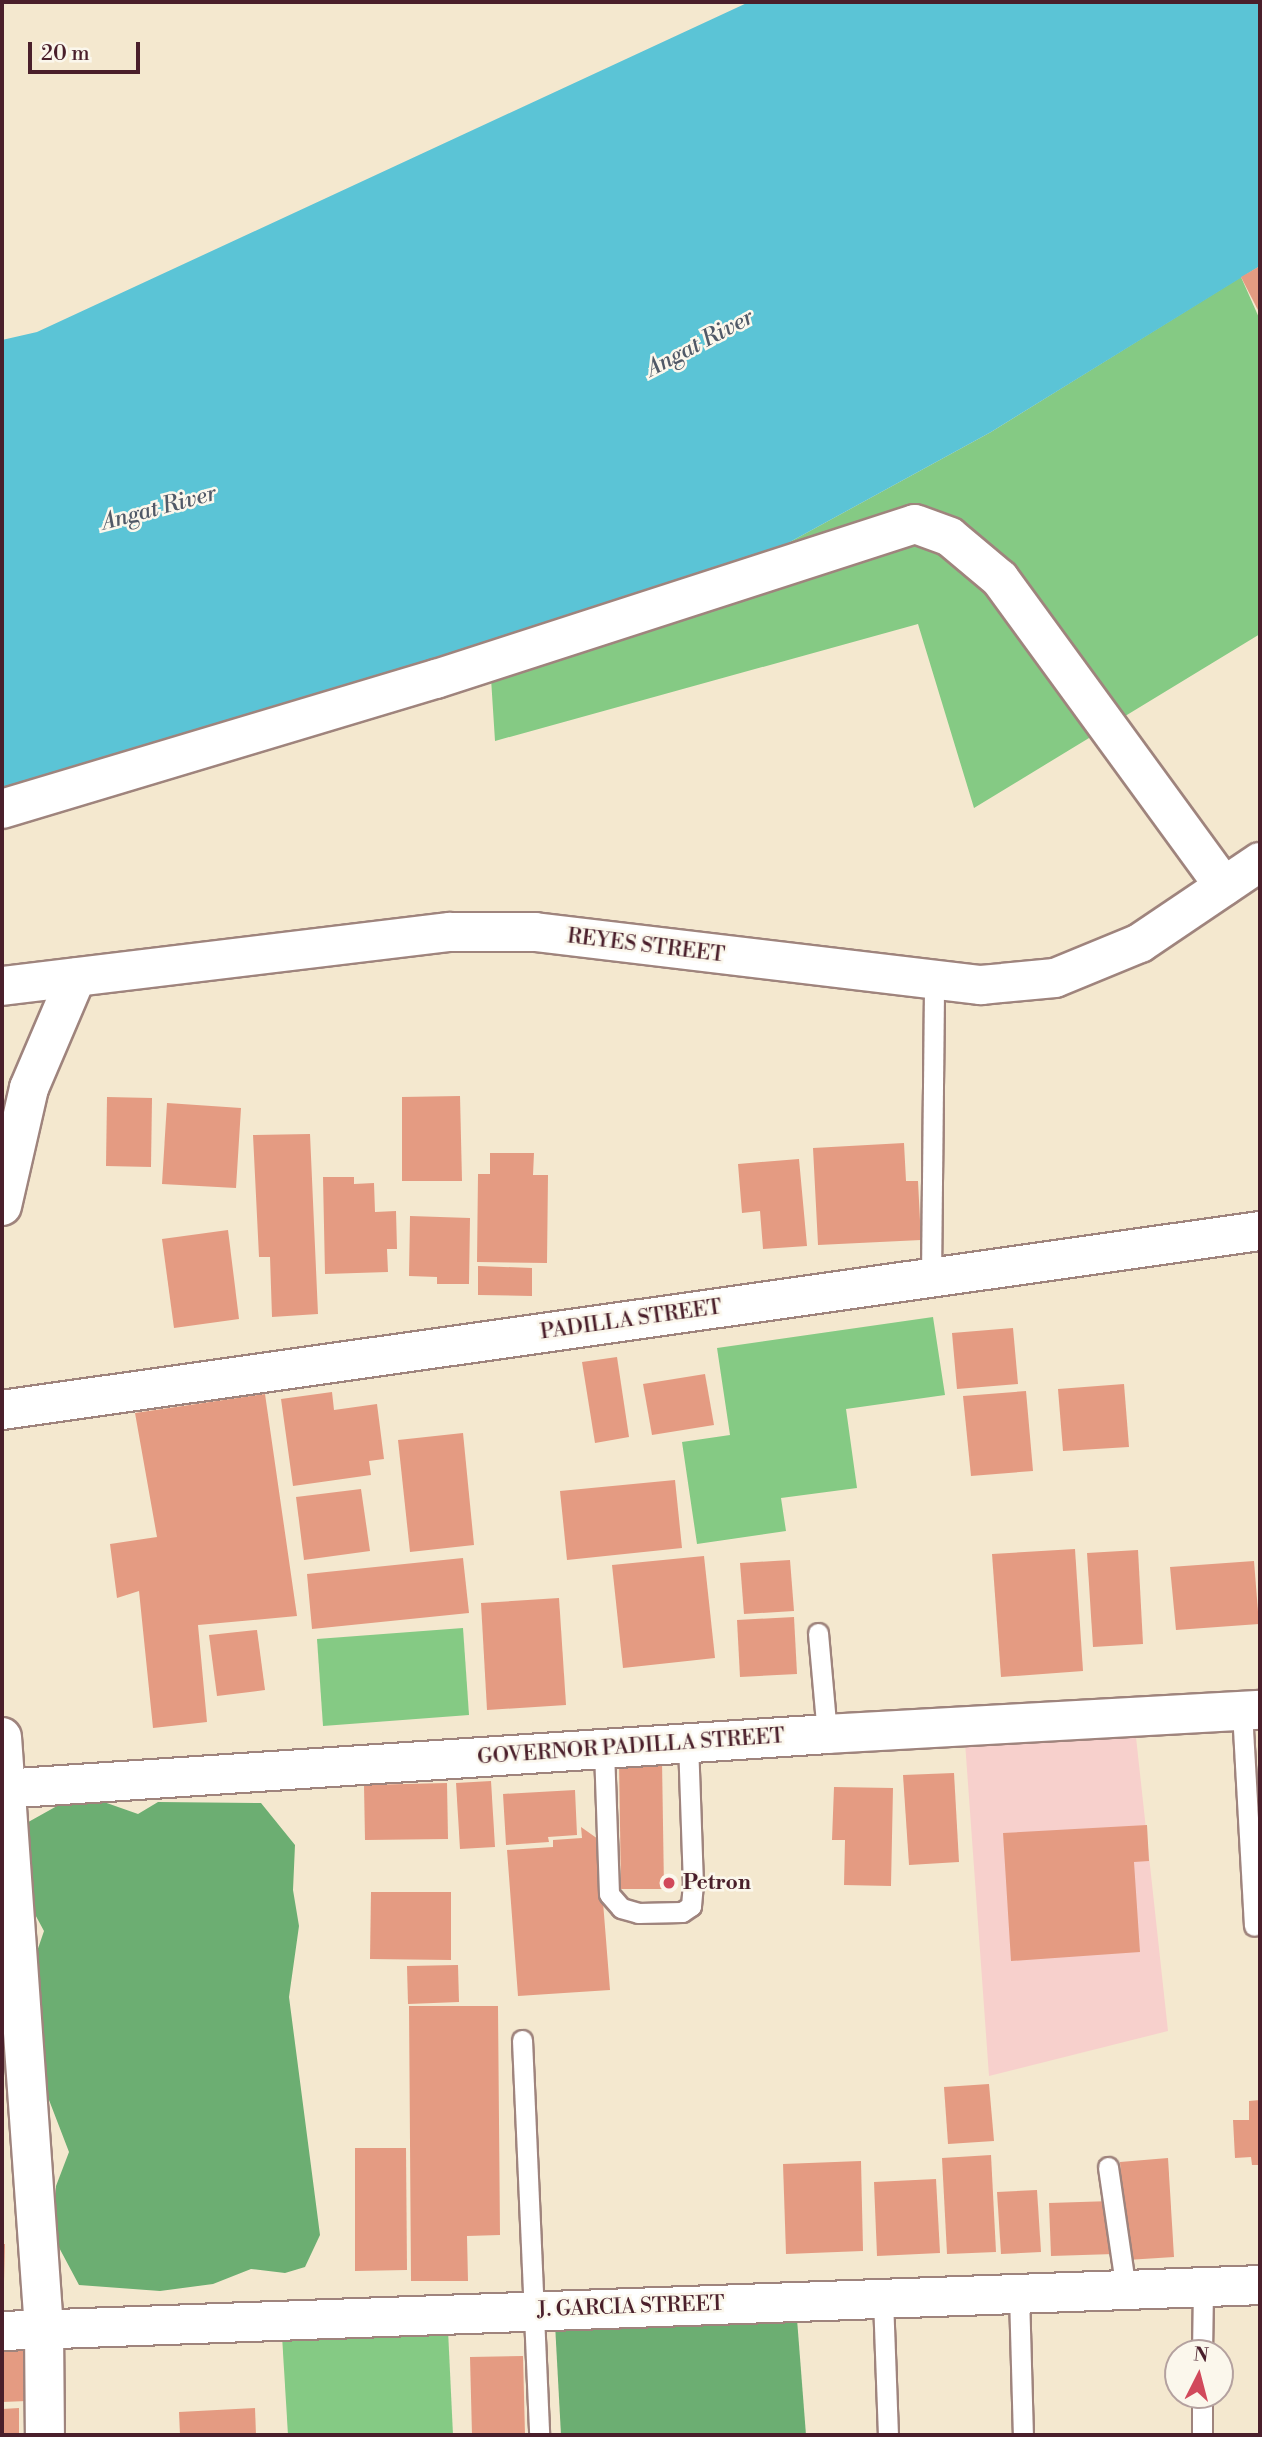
<!DOCTYPE html>
<html>
<head>
<meta charset="utf-8">
<style>
  body { margin:0 }
  #map { position:relative; width:1262px; height:2437px; overflow:hidden; background:#f4e8cf; font-family:"Libre Bodoni",serif }
  div>[style] { position:absolute }
  .built>* { inset:0; background:#f7d0cc }
  .green>* { inset:0; background:#85ca84 }
  .forest>* { inset:0; background:#6cae72 }
  .water>* { inset:0; background:#5bc4d6 }
  .building>* { inset:0; background:#e49b82 }
  .roads { filter:drop-shadow(2px 0 #9f847d) drop-shadow(-2px 0 #9f847d) drop-shadow(0 2px #9f847d) drop-shadow(0 -2px #9f847d) }
  .lane>* { height:19px; margin:-9.5px; padding:0 9.5px; transform-origin:9.5px; border-radius:9.5px; background:#fff }
  .street>* { height:38px; margin:-19px; padding:0 19px; transform-origin:19px; border-radius:19px; background:#fff }
  .secondary>* { height:38px; margin:-19px; padding:0 19px; transform-origin:19px; border-radius:19px; background:#fff }
  .dots>* { width:19px; height:19px; translate:-50% -50%; box-sizing:border-box; border:4px solid #fbf7ec; border-radius:50% }
  span { translate:-50% -50%; white-space:nowrap; text-align:center; line-height:1.15; -webkit-text-stroke:5px #fbf7ec; paint-order:stroke }
  .street-label { font-size:21px; color:#4a1f2b }
  .poi-label { font-size:21px; color:#4a1f2b; font-weight:700 }
  .left { translate:0 -50%; text-align:left }
  .water-label { font-size:23px; color:#505967; font-style:italic }
  .frame { position:absolute; inset:0; border:4px solid #4a1f2b; pointer-events:none }
  .north { position:absolute; left:1164px; top:2339px; width:70px; height:70px; box-sizing:border-box; background:#fbf7ec; border:2px solid #b4a19f; border-radius:50%; rotate:6deg; font-size:19px; font-weight:700; line-height:28px; text-align:center; color:#4a1f2b }
  .north::after { content:''; display:block; margin:auto; width:24px; height:32px; background:#d1495b; clip-path:polygon(50% 0,100% 100%,50% 72%,0 100%) }
  .scale { position:absolute; left:28px; top:42px; width:112px; height:32px; box-sizing:border-box; border:4px solid #4a1f2b; border-top:0; padding-left:9px; font-size:21px; line-height:24px; white-space:nowrap; color:#4a1f2b; -webkit-text-stroke:5px #fbf7ec; paint-order:stroke }
</style>
</head>
<body>
<div id="map">
  <div class="built">
    <i style="clip-path:polygon(1135px 1728px,1168px 2031px,989px 2076px,965px 1742px)"></i>
  </div>
  <div class="green">
    <i style="clip-path:polygon(1241px 277px,1260px 320px,1260px 634px,974px 808px,918px 624px,495px 741px,489px 647px,613px 608px,788px 543px,991px 432px)"></i>
    <i style="clip-path:polygon(933px 1317px,945px 1395px,846px 1409px,857px 1488px,781px 1498px,786px 1531px,697px 1544px,682px 1442px,730px 1435px,717px 1348px)"></i>
    <i style="clip-path:polygon(463px 1628px,469px 1715px,323px 1726px,317px 1639px)"></i>
    <i style="clip-path:polygon(448px 2330px,453px 2435px,288px 2435px,282px 2336px)"></i>
  </div>
  <div class="forest">
    <i style="clip-path:polygon(101px 1801px,138px 1814px,158px 1802px,261px 1803px,295px 1845px,293px 1890px,299px 1926px,289px 1997px,320px 2235px,305px 2267px,285px 2273px,251px 2269px,213px 2284px,160px 2291px,79px 2285px,55px 2240px,56px 2186px,69px 2152px,44px 2087px,43px 2033px,32px 1966px,44px 1931px,18px 1883px,14px 1830px,57px 1806px)"></i>
    <i style="clip-path:polygon(797px 2319px,806px 2435px,561px 2435px,555px 2324px)"></i>
  </div>
  <div class="water">
    <i style="clip-path:polygon(749px 2px,1260px 2px,1260px 266px,991px 432px,788px 543px,613px 608px,2px 793px,2px 340px,37px 332px)"></i>
  </div>
  <div class="building">
    <i style="clip-path:polygon(1260px 266px,1260px 314px,1241px 277px)"></i>
    <i style="clip-path:polygon(460px 1096px,462px 1181px,402px 1181px,402px 1097px)"></i>
    <i style="clip-path:polygon(107px 1097px,152px 1098px,151px 1167px,106px 1166px)"></i>
    <i style="clip-path:polygon(167px 1103px,241px 1108px,236px 1188px,162px 1184px)"></i>
    <i style="clip-path:polygon(310px 1134px,318px 1314px,272px 1317px,270px 1257px,259px 1257px,253px 1135px)"></i>
    <i style="clip-path:polygon(904px 1143px,906px 1181px,918px 1181px,921px 1240px,818px 1245px,813px 1148px)"></i>
    <i style="clip-path:polygon(490px 1153px,534px 1153px,533px 1175px,548px 1175px,547px 1263px,477px 1262px,478px 1174px,490px 1174px)"></i>
    <i style="clip-path:polygon(799px 1159px,807px 1246px,763px 1249px,760px 1211px,742px 1213px,738px 1164px)"></i>
    <i style="clip-path:polygon(323px 1177px,354px 1177px,354px 1184px,374px 1183px,375px 1212px,396px 1211px,397px 1249px,387px 1249px,388px 1272px,325px 1274px)"></i>
    <i style="clip-path:polygon(410px 1216px,470px 1218px,469px 1284px,437px 1284px,437px 1277px,409px 1276px)"></i>
    <i style="clip-path:polygon(228px 1230px,239px 1319px,174px 1328px,162px 1239px)"></i>
    <i style="clip-path:polygon(478px 1266px,532px 1268px,532px 1296px,478px 1295px)"></i>
    <i style="clip-path:polygon(1013px 1328px,1018px 1384px,957px 1389px,952px 1333px)"></i>
    <i style="clip-path:polygon(617px 1357px,629px 1437px,595px 1443px,582px 1362px)"></i>
    <i style="clip-path:polygon(705px 1374px,714px 1425px,652px 1435px,643px 1384px)"></i>
    <i style="clip-path:polygon(1124px 1384px,1129px 1447px,1063px 1451px,1058px 1389px)"></i>
    <i style="clip-path:polygon(1026px 1391px,1033px 1471px,971px 1476px,963px 1396px)"></i>
    <i style="clip-path:polygon(332px 1392px,334px 1410px,377px 1404px,384px 1459px,369px 1461px,371px 1475px,293px 1486px,281px 1399px)"></i>
    <i style="clip-path:polygon(265px 1394px,297px 1616px,198px 1625px,207px 1722px,153px 1728px,139px 1591px,117px 1598px,110px 1544px,157px 1537px,135px 1413px)"></i>
    <i style="clip-path:polygon(463px 1433px,474px 1545px,410px 1552px,398px 1440px)"></i>
    <i style="clip-path:polygon(675px 1480px,682px 1548px,567px 1560px,560px 1491px)"></i>
    <i style="clip-path:polygon(361px 1489px,370px 1551px,304px 1560px,296px 1497px)"></i>
    <i style="clip-path:polygon(1075px 1549px,1083px 1671px,1001px 1677px,992px 1554px)"></i>
    <i style="clip-path:polygon(1138px 1550px,1143px 1644px,1093px 1647px,1087px 1553px)"></i>
    <i style="clip-path:polygon(704px 1556px,715px 1658px,623px 1668px,612px 1565px)"></i>
    <i style="clip-path:polygon(463px 1558px,469px 1613px,312px 1629px,307px 1574px)"></i>
    <i style="clip-path:polygon(790px 1560px,794px 1611px,744px 1614px,740px 1563px)"></i>
    <i style="clip-path:polygon(1254px 1561px,1259px 1624px,1176px 1630px,1170px 1567px)"></i>
    <i style="clip-path:polygon(559px 1598px,566px 1705px,487px 1710px,481px 1603px)"></i>
    <i style="clip-path:polygon(794px 1617px,797px 1674px,740px 1677px,737px 1620px)"></i>
    <i style="clip-path:polygon(257px 1630px,265px 1690px,217px 1696px,209px 1635px)"></i>
    <i style="clip-path:polygon(662px 1761px,664px 1889px,621px 1889px,619px 1762px)"></i>
    <i style="clip-path:polygon(954px 1773px,959px 1862px,909px 1865px,903px 1775px)"></i>
    <i style="clip-path:polygon(491px 1781px,495px 1847px,460px 1849px,456px 1783px)"></i>
    <i style="clip-path:polygon(447px 1783px,448px 1839px,365px 1840px,364px 1785px)"></i>
    <i style="clip-path:polygon(834px 1787px,893px 1788px,891px 1886px,844px 1885px,845px 1840px,832px 1840px)"></i>
    <i style="clip-path:polygon(575px 1790px,577px 1835px,548px 1837px,549px 1842px,506px 1845px,503px 1794px)"></i>
    <i style="clip-path:polygon(1147px 1825px,1149px 1861px,1134px 1862px,1140px 1952px,1011px 1961px,1003px 1833px)"></i>
    <i style="clip-path:polygon(581px 1827px,598px 1839px,610px 1990px,518px 1996px,507px 1850px,553px 1847px,553px 1840px,582px 1838px)"></i>
    <i style="clip-path:polygon(371px 1892px,451px 1892px,451px 1960px,370px 1959px)"></i>
    <i style="clip-path:polygon(458px 1965px,459px 2002px,408px 2004px,407px 1966px)"></i>
    <i style="clip-path:polygon(409px 2006px,498px 2006px,500px 2235px,467px 2236px,468px 2281px,411px 2281px)"></i>
    <i style="clip-path:polygon(989px 2084px,994px 2141px,948px 2144px,944px 2087px)"></i>
    <i style="clip-path:polygon(1260px 2100px,1260px 2165px,1252px 2165px,1251px 2157px,1235px 2158px,1233px 2120px,1249px 2120px,1249px 2101px)"></i>
    <i style="clip-path:polygon(355px 2148px,406px 2148px,407px 2270px,355px 2271px)"></i>
    <i style="clip-path:polygon(991px 2155px,996px 2252px,947px 2254px,942px 2158px)"></i>
    <i style="clip-path:polygon(1168px 2158px,1174px 2257px,1127px 2260px,1120px 2162px)"></i>
    <i style="clip-path:polygon(861px 2161px,863px 2251px,786px 2254px,783px 2164px)"></i>
    <i style="clip-path:polygon(936px 2179px,940px 2253px,877px 2256px,874px 2182px)"></i>
    <i style="clip-path:polygon(1037px 2190px,1041px 2252px,1001px 2254px,997px 2192px)"></i>
    <i style="clip-path:polygon(1112px 2201px,1114px 2254px,1051px 2256px,1049px 2203px)"></i>
    <i style="clip-path:polygon(2px 2244px,5px 2244px,4px 2282px,2px 2282px)"></i>
    <i style="clip-path:polygon(2px 2342px,25px 2342px,27px 2401px,2px 2402px)"></i>
    <i style="clip-path:polygon(523px 2356px,525px 2435px,472px 2435px,470px 2357px)"></i>
    <i style="clip-path:polygon(19px 2408px,19px 2435px,2px 2435px,2px 2409px)"></i>
    <i style="clip-path:polygon(255px 2408px,256px 2435px,180px 2435px,179px 2412px)"></i>
  </div>
  <div class="roads">
    <div class="lane">
      <i style="left:931px;top:1277px;width:296px;rotate:-89.4deg"></i>
      <i style="left:818px;top:1633px;width:101px;rotate:84.9deg"></i>
      <i style="left:1242px;top:1711px;width:215px;rotate:86.8deg"></i>
      <i style="left:604px;top:1750px;width:144px;rotate:88deg"></i>
      <i style="left:609px;top:1894px;width:18px;rotate:49deg"></i>
      <i style="left:621px;top:1908px;width:18px;rotate:16deg"></i>
      <i style="left:638px;top:1913px;width:44px;rotate:-1.3deg"></i>
      <i style="left:682px;top:1912px;width:11px;rotate:-34deg"></i>
      <i style="left:691px;top:1906px;width:21px;rotate:-85deg"></i>
      <i style="left:693px;top:1885px;width:141px;rotate:-92deg"></i>
      <i style="left:522px;top:2040px;width:395px;rotate:87.5deg"></i>
      <i style="left:1108px;top:2167px;width:124px;rotate:81.7deg"></i>
      <i style="left:1019px;top:2294px;width:141px;rotate:88.4deg"></i>
      <i style="left:883px;top:2299px;width:136px;rotate:87.9deg"></i>
      <i style="left:1202px;top:2353px;width:66px;rotate:-89.1deg"></i>
      <i style="left:1202px;top:2435px;width:40px;rotate:-90deg"></i>
    </div>
    <div class="street">
      <i style="left:2px;top:809px;width:453px;rotate:-16.7deg"></i>
      <i style="left:436px;top:679px;width:503px;rotate:-17.93deg"></i>
      <i style="left:915px;top:524px;width:37px;rotate:20deg"></i>
      <i style="left:950px;top:537px;width:65px;rotate:40deg"></i>
      <i style="left:1000px;top:579px;width:380px;rotate:53.9deg"></i>
      <i style="left:2px;top:1206px;width:121px;rotate:-77.1deg"></i>
      <i style="left:29px;top:1088px;width:120px;rotate:-66.9deg"></i>
      <i style="left:2px;top:1410px;width:1271px;rotate:-8.1deg"></i>
      <i style="left:2px;top:1737px;width:593px;rotate:85.94deg"></i>
      <i style="left:44px;top:2329px;width:106px;rotate:89.5deg"></i>
      <i style="left:2px;top:2331px;width:1259px;rotate:-2.09deg"></i>
    </div>
    <div class="secondary">
      <i style="left:2px;top:986px;width:451px;rotate:-6.9deg"></i>
      <i style="left:450px;top:932px;width:85px"></i>
      <i style="left:535px;top:932px;width:449px;rotate:6.8deg"></i>
      <i style="left:981px;top:985px;width:74px;rotate:-5.4deg"></i>
      <i style="left:1055px;top:978px;width:92px;rotate:-22.4deg"></i>
      <i style="left:1140px;top:943px;width:145px;rotate:-34deg"></i>
      <i style="left:2px;top:1789px;width:827px;rotate:-3.81deg"></i>
      <i style="left:827px;top:1734px;width:434px;rotate:-3.2deg"></i>
    </div>
  </div>
  <div class="dots">
    <i style="left:669px;top:1883px;background:#d1495b"></i>
  </div>
  <div class="street-label">
    <span style="left:646px;top:946px;rotate:7deg">REYES STREET</span>
    <span style="left:631px;top:1320px;rotate:-8deg">PADILLA STREET</span>
    <span style="left:631px;top:1747px;rotate:-4deg">GOVERNOR PADILLA STREET</span>
    <span style="left:631px;top:2307px;rotate:-2deg">J. GARCIA STREET</span>
  </div>
  <div class="poi-label">
    <span class="left" style="left:683px;top:1883px">Petron</span>
  </div>
  <div class="water-label">
    <span style="left:700px;top:343px;rotate:-28deg">Angat River</span>
    <span style="left:159px;top:508px;rotate:-15deg">Angat River</span>
  </div>
  <div class="frame"></div>
  <div class="north">N</div>
  <div class="scale">20 m</div>
</div>
</body>
</html>
